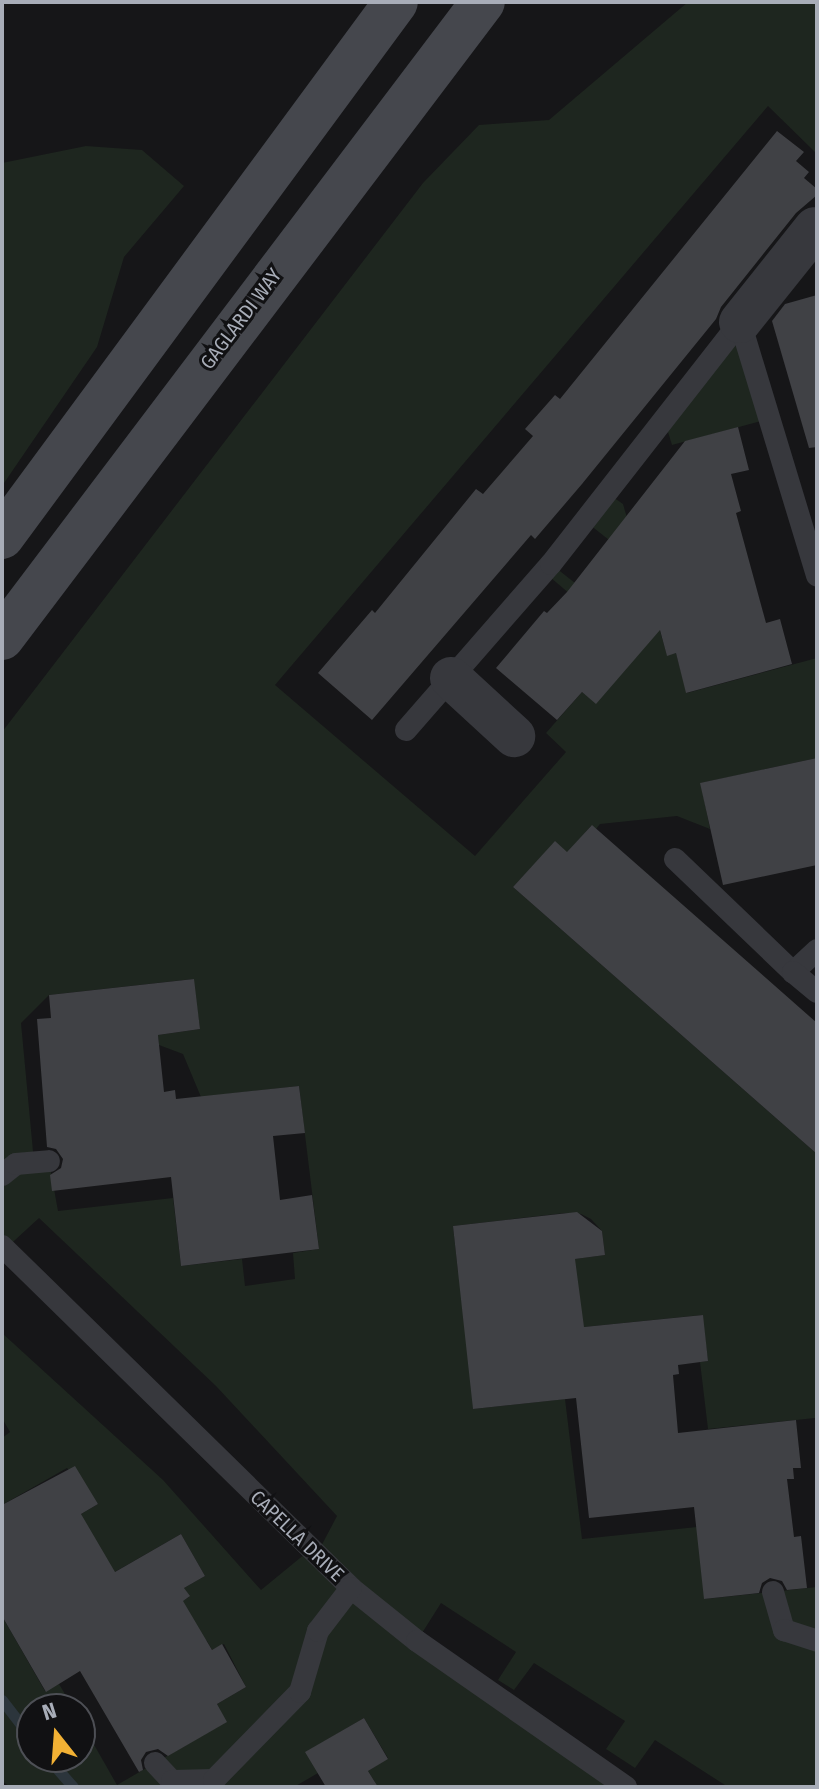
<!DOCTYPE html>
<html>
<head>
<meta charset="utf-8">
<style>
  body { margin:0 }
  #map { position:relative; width:819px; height:1789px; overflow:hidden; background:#161618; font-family:"Fira Sans Condensed",sans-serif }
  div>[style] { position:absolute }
  .green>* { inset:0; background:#1e261f }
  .stream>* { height:11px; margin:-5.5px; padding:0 5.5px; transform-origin:5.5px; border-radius:5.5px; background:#2c353c }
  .building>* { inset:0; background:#404145 }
  .lane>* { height:22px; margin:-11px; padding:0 11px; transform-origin:11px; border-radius:11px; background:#37383d }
  .street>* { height:42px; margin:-21px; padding:0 21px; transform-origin:21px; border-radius:21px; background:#37383d }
  .secondary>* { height:44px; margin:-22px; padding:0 22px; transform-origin:22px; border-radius:22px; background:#45474d }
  span { translate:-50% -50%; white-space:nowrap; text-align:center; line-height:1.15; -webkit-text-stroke:6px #111113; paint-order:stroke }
  .street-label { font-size:20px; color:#a8adb8 }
  .frame { position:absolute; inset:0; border:4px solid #a8adb8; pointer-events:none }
  .north { position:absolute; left:16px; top:1693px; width:80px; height:80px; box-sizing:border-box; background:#111113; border:2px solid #4d4f55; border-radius:50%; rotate:343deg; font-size:22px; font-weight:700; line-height:32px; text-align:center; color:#a8adb8 }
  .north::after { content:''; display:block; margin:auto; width:28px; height:36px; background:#f2b134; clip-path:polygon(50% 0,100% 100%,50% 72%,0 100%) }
</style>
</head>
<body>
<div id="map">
  <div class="green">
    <i style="clip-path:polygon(evenodd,688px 2px,817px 2px,817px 154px,768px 106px,275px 685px,475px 856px,566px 752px,546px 733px,582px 692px,596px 703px,636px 650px,544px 572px,551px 564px,599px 602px,633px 559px,585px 521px,607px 493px,623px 504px,667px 655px,676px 653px,687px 693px,817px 658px,817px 758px,701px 783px,710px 829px,677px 816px,600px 824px,596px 829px,591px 826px,567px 853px,555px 842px,513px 887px,817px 1154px,817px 1428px,815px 1418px,708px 1429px,700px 1362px,708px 1361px,702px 1315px,584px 1327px,560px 1261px,605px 1255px,602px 1231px,591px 1219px,581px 1214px,565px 1213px,453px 1226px,458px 1272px,469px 1271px,473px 1409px,565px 1399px,582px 1539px,697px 1527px,705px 1599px,817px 1587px,817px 1787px,728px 1787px,655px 1740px,635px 1768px,606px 1749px,625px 1721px,534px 1663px,514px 1690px,498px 1680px,516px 1652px,441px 1603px,417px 1641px,626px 1787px,366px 1787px,375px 1782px,368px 1771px,388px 1758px,364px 1718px,306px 1752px,318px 1773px,294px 1787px,10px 1787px,2px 1781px,2px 1616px,45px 1691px,59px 1684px,74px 1709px,32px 1709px,32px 1757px,80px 1757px,80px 1720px,117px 1785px,226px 1722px,217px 1704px,246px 1687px,224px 1644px,212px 1650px,207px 1641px,164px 1612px,189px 1597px,184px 1588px,205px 1576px,181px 1534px,106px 1577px,81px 1514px,98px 1504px,67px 1468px,2px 1505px,2px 1438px,10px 1432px,2px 1418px,2px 1333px,163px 1480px,261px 1590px,311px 1549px,317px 1554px,337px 1516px,216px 1386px,39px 1218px,2px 1252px,2px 732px,423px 183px,479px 125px,549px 120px,688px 2px,193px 979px,200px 1029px,158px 1035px,159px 1045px,183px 1054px,201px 1097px,299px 1086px,319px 1249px,293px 1253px,295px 1279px,245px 1286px,242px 1259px,181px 1266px,173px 1198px,58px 1211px,49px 1161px,34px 1162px,21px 1023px,49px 995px,193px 979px)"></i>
    <i style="clip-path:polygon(86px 146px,142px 150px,184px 186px,124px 257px,97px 347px,2px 486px,2px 163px)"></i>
    <i style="clip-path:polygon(740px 322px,769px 419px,672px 445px,664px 419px)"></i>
  </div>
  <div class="stream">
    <i style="left:2px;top:1700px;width:49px;rotate:52.4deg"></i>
    <i style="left:47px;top:1757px;width:40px;rotate:49deg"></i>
  </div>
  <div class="building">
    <i style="clip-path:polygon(777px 131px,804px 152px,796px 161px,809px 172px,804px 178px,817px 189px,817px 195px,796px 213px,721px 307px,716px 319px,582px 484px,535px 539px,531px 535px,372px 720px,318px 673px,372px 610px,375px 613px,476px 489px,483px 494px,533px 436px,525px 429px,555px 395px,560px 399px)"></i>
    <i style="clip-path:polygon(817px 295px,817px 447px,809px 448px,772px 321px,785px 304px)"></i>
    <i style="clip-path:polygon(738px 427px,749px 470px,731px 474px,741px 511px,736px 513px,766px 623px,780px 619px,792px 664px,686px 693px,676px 653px,667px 656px,660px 630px,596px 704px,582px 692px,557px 720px,496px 668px,544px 611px,547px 613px,567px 592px,685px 441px)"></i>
    <i style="clip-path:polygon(817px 758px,817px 865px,723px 885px,700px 783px)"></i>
    <i style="clip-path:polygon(592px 825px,817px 1023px,817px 1154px,513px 887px,555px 841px,567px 852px)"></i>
    <i style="clip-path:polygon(194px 979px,200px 1029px,158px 1035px,164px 1092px,175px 1090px,176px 1099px,299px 1086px,305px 1133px,273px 1136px,280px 1200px,312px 1195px,319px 1249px,181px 1266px,171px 1177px,52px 1191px,50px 1175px,61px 1168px,63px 1159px,56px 1149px,47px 1147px,37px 1019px,51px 1018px,49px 995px)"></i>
    <i style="clip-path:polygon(577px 1212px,602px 1231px,605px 1255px,575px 1259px,584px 1327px,703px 1315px,708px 1361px,678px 1365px,679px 1374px,673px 1375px,678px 1433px,796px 1420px,801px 1468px,793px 1468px,794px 1479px,787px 1479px,794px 1537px,801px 1536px,807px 1588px,787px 1590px,782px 1581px,770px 1578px,762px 1583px,759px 1593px,704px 1599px,694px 1507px,589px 1518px,576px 1398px,473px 1409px,453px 1226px)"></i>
    <i style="clip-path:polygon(75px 1466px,98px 1504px,81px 1514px,115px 1572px,181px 1534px,205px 1576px,184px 1588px,190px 1596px,183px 1601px,212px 1650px,222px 1644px,246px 1687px,217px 1704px,227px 1722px,168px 1756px,158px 1749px,146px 1752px,141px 1760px,143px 1770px,139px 1772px,80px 1671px,46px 1692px,2px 1616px,2px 1505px)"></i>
    <i style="clip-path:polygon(364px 1718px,388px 1759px,368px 1771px,378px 1787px,326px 1787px,305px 1752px)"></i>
  </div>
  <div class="lane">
    <i style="left:406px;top:730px;width:220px;rotate:-48.9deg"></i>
    <i style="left:551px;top:564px;width:307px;rotate:-52deg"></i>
    <i style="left:740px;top:322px;width:265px;rotate:73.1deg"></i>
    <i style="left:675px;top:859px;width:163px;rotate:43.8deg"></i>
    <i style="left:817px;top:950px;width:33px;rotate:137deg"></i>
    <i style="left:793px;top:972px;width:31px;rotate:40deg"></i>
    <i style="left:2px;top:1175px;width:18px;rotate:-38deg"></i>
    <i style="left:16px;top:1164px;width:33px;rotate:-5deg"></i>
    <i style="left:2px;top:1246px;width:489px;rotate:44.4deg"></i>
    <i style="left:351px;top:1588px;width:85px;rotate:38.8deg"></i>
    <i style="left:417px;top:1641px;width:255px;rotate:34.9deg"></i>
    <i style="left:773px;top:1592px;width:40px;rotate:74deg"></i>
    <i style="left:784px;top:1630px;width:35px;rotate:18deg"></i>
    <i style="left:155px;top:1763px;width:25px;rotate:47deg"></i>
    <i style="left:172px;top:1781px;width:42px;rotate:-1.4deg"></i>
    <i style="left:214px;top:1780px;width:123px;rotate:-45.7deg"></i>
    <i style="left:300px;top:1692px;width:64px;rotate:-73.6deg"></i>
    <i style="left:318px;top:1631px;width:54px;rotate:-52.5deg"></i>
  </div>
  <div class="street">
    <i style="left:740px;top:322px;width:120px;rotate:-51.4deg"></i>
    <i style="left:451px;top:678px;width:86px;rotate:42.6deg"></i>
  </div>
  <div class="secondary">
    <i style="left:2px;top:537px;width:664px;rotate:-53.63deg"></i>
    <i style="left:2px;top:638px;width:797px;rotate:-52.9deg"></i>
  </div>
  <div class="street-label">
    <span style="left:241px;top:319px;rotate:-53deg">GAGLARDI WAY</span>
    <span style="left:297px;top:1536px;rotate:44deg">CAPELLA DRIVE</span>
  </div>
  <div class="frame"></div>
  <div class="north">N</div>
</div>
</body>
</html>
